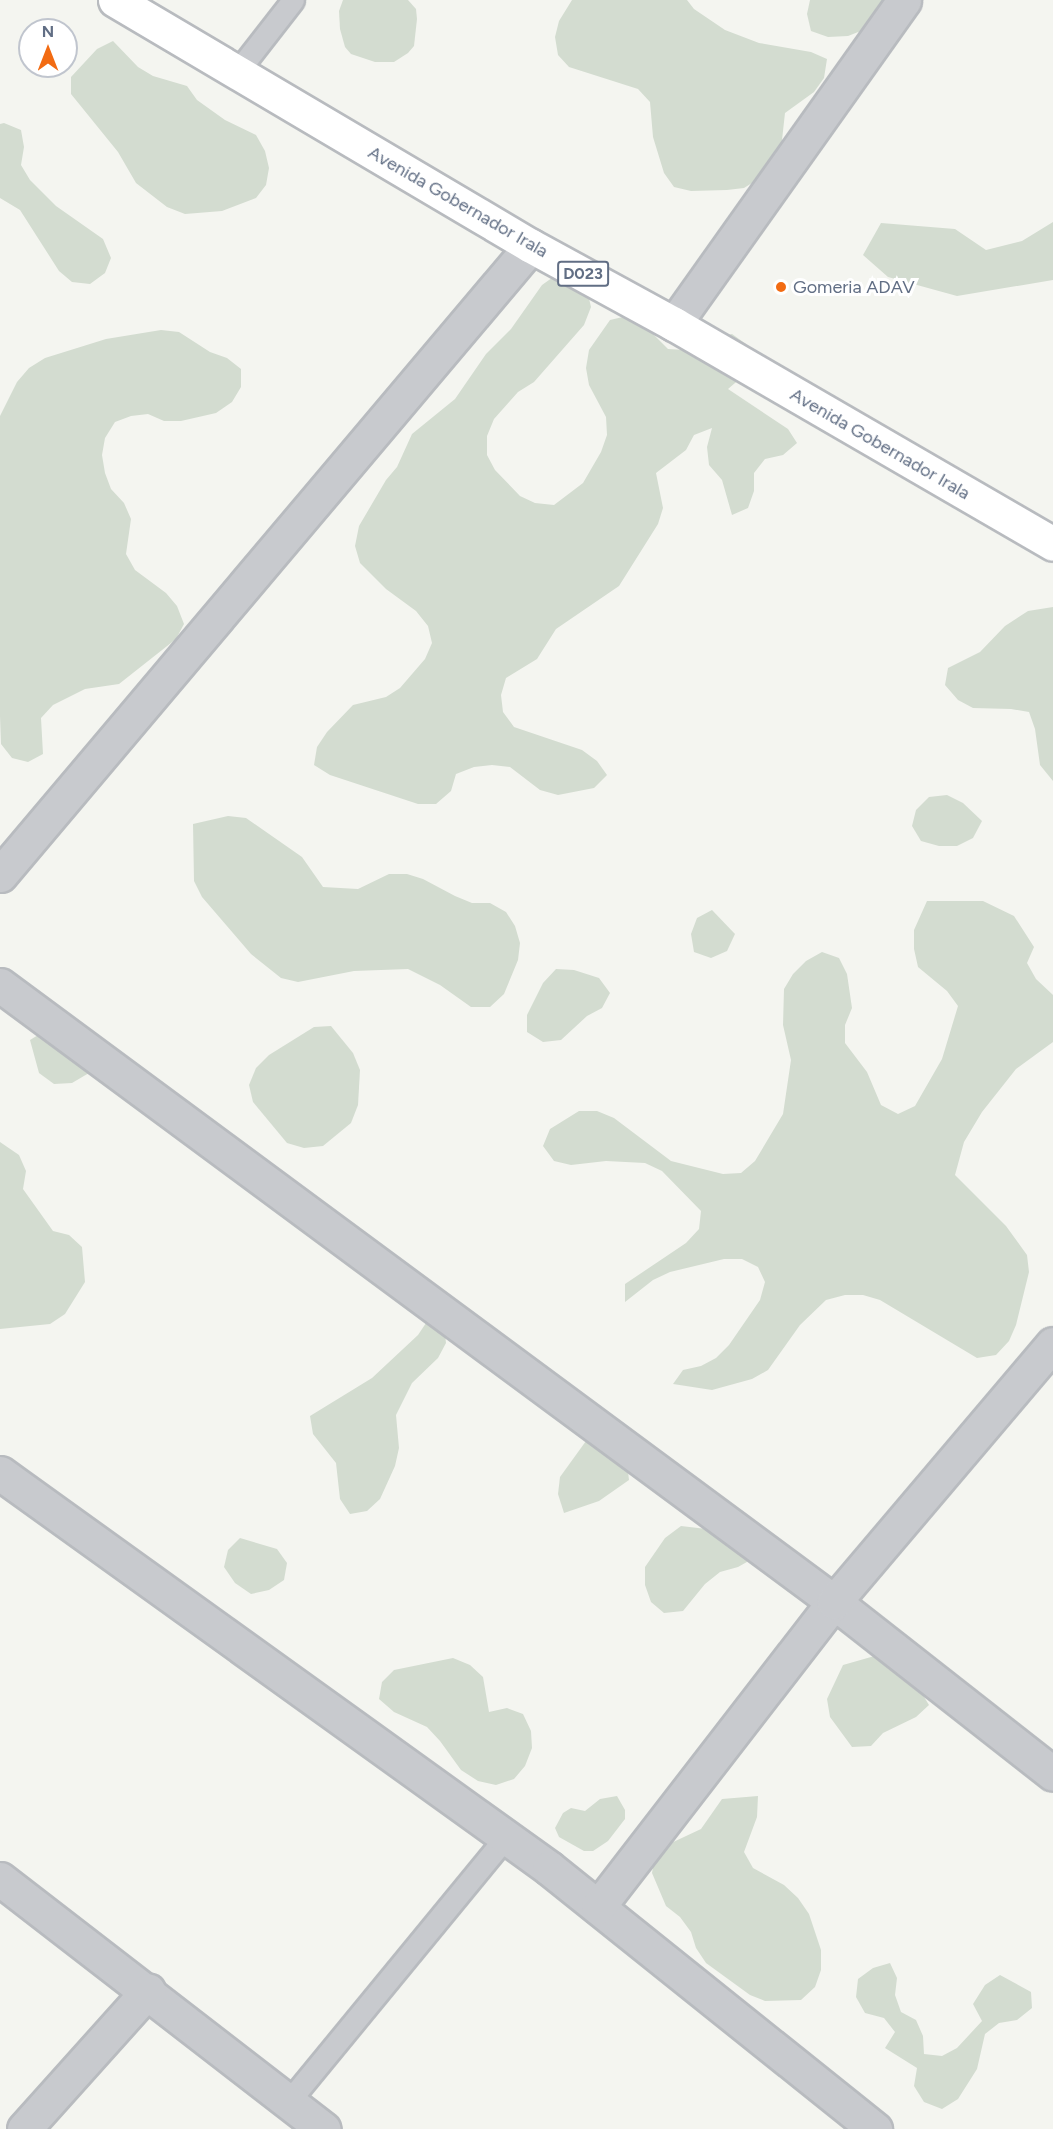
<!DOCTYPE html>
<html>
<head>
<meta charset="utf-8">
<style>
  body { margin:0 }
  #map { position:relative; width:1053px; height:2129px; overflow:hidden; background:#f4f5f0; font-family:Figtree,sans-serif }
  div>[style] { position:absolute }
  .green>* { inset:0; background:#d3dcd0 }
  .roads { filter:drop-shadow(2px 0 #b8bbbf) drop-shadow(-2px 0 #b8bbbf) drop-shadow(0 2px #b8bbbf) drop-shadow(0 -2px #b8bbbf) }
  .service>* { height:21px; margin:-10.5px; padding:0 10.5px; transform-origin:10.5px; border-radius:10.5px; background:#c8cace }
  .minor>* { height:33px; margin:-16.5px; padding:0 16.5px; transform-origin:16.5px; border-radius:16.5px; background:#c8cace }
  .primary>* { height:33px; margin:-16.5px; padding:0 16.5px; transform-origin:16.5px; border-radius:16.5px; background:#fff }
  .dots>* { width:16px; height:16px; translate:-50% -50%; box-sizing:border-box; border:3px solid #fff; border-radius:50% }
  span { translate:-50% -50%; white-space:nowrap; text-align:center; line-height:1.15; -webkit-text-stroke:6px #fff; paint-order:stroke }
  .shield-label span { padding:2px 4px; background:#fff; border:2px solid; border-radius:4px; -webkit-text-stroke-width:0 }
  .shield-label { font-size:16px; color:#616e84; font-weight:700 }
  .street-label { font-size:18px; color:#616e84 }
  .poi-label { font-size:18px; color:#616e84 }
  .left { translate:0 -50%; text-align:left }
  .north { position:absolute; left:18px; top:18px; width:60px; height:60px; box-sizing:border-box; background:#fff; border:2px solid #c0c5ce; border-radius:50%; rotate:0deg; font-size:16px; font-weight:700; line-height:24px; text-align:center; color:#616e84 }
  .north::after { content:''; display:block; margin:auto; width:21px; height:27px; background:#f26b12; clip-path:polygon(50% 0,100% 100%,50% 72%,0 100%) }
</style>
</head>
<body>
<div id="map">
  <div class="green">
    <i style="clip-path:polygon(343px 0,408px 0,416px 9px,417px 19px,414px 46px,408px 53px,394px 62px,375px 62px,351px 54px,345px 47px,340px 29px,339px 11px)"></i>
    <i style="clip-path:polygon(572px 0,687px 0,694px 9px,725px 30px,759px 43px,811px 52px,827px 59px,824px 78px,814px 92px,785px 113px,781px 149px,760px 178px,744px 188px,727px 190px,691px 191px,674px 187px,664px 173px,653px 137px,650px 102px,638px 89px,569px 67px,558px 55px,555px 37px,559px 21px)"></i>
    <i style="clip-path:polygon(810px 0,903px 0,866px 29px,848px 36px,828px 37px,811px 31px,807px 14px)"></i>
    <i style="clip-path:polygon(113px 41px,138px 67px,153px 76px,187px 86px,197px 100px,225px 120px,256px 135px,265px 151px,269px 168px,266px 185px,256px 198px,222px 211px,185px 214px,167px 207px,136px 183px,118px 152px,71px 94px,71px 77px,97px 49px)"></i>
    <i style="clip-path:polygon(4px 123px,21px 130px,24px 147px,21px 165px,30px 180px,56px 206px,103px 239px,111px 258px,105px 273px,90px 284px,72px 282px,59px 271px,20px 210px,0 198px,0 124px)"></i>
    <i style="clip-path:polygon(1053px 222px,1053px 280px,957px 296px,888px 277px,863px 255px,881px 223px,955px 229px,986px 250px,1022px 241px)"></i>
    <i style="clip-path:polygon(556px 275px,587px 290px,591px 307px,584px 325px,534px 382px,518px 392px,494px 419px,487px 436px,487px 455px,495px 470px,520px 496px,535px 503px,554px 505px,583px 483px,601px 452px,607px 435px,606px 417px,589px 385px,586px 368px,589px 350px,610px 320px,627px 316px,643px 324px,668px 349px,685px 350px,699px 341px,732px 334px,746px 344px,748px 361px,742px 377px,728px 389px,788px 429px,797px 443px,783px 455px,765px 459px,754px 473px,754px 491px,748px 508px,732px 515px,722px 480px,709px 465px,707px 447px,712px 428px,694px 435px,686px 450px,656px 473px,663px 508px,658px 524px,619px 586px,556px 629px,537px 659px,506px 678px,501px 695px,503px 712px,514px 727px,582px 750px,597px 761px,607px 775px,594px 788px,558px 795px,540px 790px,510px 767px,492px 765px,474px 767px,456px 774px,451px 791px,436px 804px,418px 804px,330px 775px,314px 765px,317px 747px,327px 732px,353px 705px,386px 697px,400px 688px,425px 659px,432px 643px,428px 626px,416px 611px,386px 589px,360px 563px,355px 546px,359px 526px,386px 480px,397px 467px,412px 434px,455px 399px,486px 354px,511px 329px,542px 285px)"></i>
    <i style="clip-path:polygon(161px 330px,179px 332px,210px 352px,227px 358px,241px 369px,241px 387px,232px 402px,216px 413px,181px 421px,164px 421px,148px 414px,131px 416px,115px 422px,105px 438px,102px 455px,105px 473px,111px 489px,124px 503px,131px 519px,126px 554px,135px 570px,166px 593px,177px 606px,184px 624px,176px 639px,119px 684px,85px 689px,53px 705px,41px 718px,43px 754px,28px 762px,12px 758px,1px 744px,0 716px,0 416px,17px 382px,29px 368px,45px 358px,106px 339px)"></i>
    <i style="clip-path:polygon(1053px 607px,1053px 781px,1040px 765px,1035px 729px,1029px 712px,1011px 709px,973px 708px,958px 700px,945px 685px,948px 668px,980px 652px,1005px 626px,1028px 611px)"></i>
    <i style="clip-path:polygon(947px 795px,963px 803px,982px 821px,973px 838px,957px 846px,939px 846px,921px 841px,912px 826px,916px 810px,929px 797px)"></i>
    <i style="clip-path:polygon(228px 816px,246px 818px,302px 857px,323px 887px,358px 889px,389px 874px,407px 874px,423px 879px,455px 896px,472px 903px,490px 903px,506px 912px,515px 926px,520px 943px,518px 960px,504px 994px,490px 1007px,471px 1007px,440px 985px,408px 969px,354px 971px,298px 982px,281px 978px,251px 954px,202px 897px,194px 881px,193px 824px)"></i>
    <i style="clip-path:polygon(927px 901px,983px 901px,1014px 916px,1034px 947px,1027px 963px,1036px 979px,1053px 995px,1053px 1042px,1016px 1069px,982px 1112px,964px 1142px,955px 1175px,1006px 1226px,1027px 1255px,1029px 1272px,1016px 1325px,1009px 1341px,996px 1355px,977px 1358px,880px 1300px,863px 1295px,845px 1295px,826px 1300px,800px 1325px,768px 1370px,752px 1379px,712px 1390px,673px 1384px,683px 1370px,701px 1366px,716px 1358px,729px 1345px,760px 1300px,765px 1282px,758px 1267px,742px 1259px,724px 1259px,670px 1272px,653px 1280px,625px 1302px,625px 1284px,686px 1243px,699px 1229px,701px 1211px,662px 1171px,645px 1163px,606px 1161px,571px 1165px,554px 1161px,543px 1146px,550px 1129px,579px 1111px,597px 1111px,614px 1118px,671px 1161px,723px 1174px,741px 1173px,755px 1161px,783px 1114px,791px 1060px,783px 1025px,784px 989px,793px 974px,806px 961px,822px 952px,839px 958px,847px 974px,852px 1008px,845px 1025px,845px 1043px,867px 1072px,881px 1105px,898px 1114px,915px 1106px,942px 1059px,958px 1006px,947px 991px,918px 967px,914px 949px,914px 930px)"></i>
    <i style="clip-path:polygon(712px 910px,735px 934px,727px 951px,711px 958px,694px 952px,691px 934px,697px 918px)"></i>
    <i style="clip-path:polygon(556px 969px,574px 970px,599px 978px,610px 993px,602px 1008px,587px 1016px,561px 1040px,543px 1042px,527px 1032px,527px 1015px,543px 983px)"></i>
    <i style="clip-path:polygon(331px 1026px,353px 1053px,360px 1070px,358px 1105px,351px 1123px,323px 1146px,304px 1148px,287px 1143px,253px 1102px,249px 1085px,256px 1068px,269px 1055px,314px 1027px)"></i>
    <i style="clip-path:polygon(43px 1032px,88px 1055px,89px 1073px,72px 1083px,54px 1084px,39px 1073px,30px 1040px)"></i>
    <i style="clip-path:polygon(0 1142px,19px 1155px,26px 1171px,23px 1189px,53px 1231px,69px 1235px,82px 1247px,85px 1282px,65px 1314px,50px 1324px,0 1329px)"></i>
    <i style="clip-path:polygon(428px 1320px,444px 1325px,446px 1343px,438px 1358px,412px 1383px,396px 1415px,399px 1448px,395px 1466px,380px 1499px,367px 1511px,350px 1514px,340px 1499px,336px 1463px,313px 1434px,310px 1416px,372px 1378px,418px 1335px)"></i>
    <i style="clip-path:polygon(604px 1437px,627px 1463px,629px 1480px,599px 1501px,564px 1513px,558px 1494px,560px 1477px,586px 1441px)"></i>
    <i style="clip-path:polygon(681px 1526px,732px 1532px,754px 1558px,738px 1567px,720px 1572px,705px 1584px,683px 1611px,664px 1613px,651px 1602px,645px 1585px,645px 1567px,665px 1538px)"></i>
    <i style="clip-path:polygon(240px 1538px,277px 1549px,287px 1563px,284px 1580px,269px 1590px,251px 1594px,235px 1583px,224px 1567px,228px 1550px)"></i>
    <i style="clip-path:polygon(878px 1655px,910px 1674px,929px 1705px,916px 1717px,883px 1733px,871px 1746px,852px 1747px,830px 1717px,827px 1699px,843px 1665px)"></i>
    <i style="clip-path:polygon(453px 1658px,470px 1665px,483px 1677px,489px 1712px,507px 1708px,523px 1714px,531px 1731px,532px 1748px,525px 1766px,514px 1779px,496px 1785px,478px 1781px,461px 1770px,440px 1741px,427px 1727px,394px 1712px,379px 1699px,382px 1682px,394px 1670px)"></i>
    <i style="clip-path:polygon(617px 1796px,625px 1810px,625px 1819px,608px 1841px,593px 1851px,584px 1851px,559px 1837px,555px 1828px,563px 1813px,571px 1808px,585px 1811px,600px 1799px)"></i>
    <i style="clip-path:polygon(758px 1796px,757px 1817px,744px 1852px,753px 1868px,784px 1885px,798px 1898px,809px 1914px,821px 1950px,821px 1970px,815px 1987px,801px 2000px,765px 2001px,750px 1995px,706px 1963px,696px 1948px,691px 1932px,680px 1917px,666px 1906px,652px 1873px,655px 1856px,669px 1844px,701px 1829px,722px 1799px)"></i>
    <i style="clip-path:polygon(890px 1963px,897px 1978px,895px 1995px,901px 2012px,916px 2020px,923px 2036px,924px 2054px,942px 2056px,957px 2048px,982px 2021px,973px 2004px,985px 1985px,1000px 1975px,1031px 1992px,1032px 2008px,1017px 2020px,999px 2023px,985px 2034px,977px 2069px,958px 2099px,942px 2109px,924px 2102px,914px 2086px,917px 2068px,885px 2048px,895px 2032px,884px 2018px,865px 2013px,856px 1997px,858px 1979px,873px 1968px)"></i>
  </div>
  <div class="roads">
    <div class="service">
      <i style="left:237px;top:72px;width:91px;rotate:-52.1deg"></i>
      <i style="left:289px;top:2101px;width:342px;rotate:-50.6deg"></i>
    </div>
    <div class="minor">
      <i style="left:674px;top:324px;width:397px;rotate:-54.6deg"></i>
      <i style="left:0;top:875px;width:823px;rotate:-49.83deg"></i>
      <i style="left:0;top:985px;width:1037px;rotate:36.49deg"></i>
      <i style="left:834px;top:1602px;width:278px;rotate:38.1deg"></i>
      <i style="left:0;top:1473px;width:676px;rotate:35.73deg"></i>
      <i style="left:549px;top:1868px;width:418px;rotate:38.7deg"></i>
      <i style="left:0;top:1879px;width:409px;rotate:37.7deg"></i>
      <i style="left:598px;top:1907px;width:386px;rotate:-52.3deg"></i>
      <i style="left:834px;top:1602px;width:338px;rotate:-49.7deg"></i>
      <i style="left:24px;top:2129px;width:186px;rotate:-48.1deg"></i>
    </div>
    <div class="primary">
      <i style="left:115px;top:0;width:483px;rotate:30.6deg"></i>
      <i style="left:531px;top:246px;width:163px;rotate:28.6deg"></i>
      <i style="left:674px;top:324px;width:438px;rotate:30.1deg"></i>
    </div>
  </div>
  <div class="dots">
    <i style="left:781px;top:287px;background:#f26b12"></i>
  </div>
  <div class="shield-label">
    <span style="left:583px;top:274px">D023</span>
  </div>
  <div class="street-label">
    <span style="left:458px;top:202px;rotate:30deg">Avenida Gobernador Irala</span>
    <span style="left:880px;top:444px;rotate:30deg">Avenida Gobernador Irala</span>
  </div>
  <div class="poi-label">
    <span class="left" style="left:793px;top:287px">Gomeria ADAV</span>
  </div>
  <div class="north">N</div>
</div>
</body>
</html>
